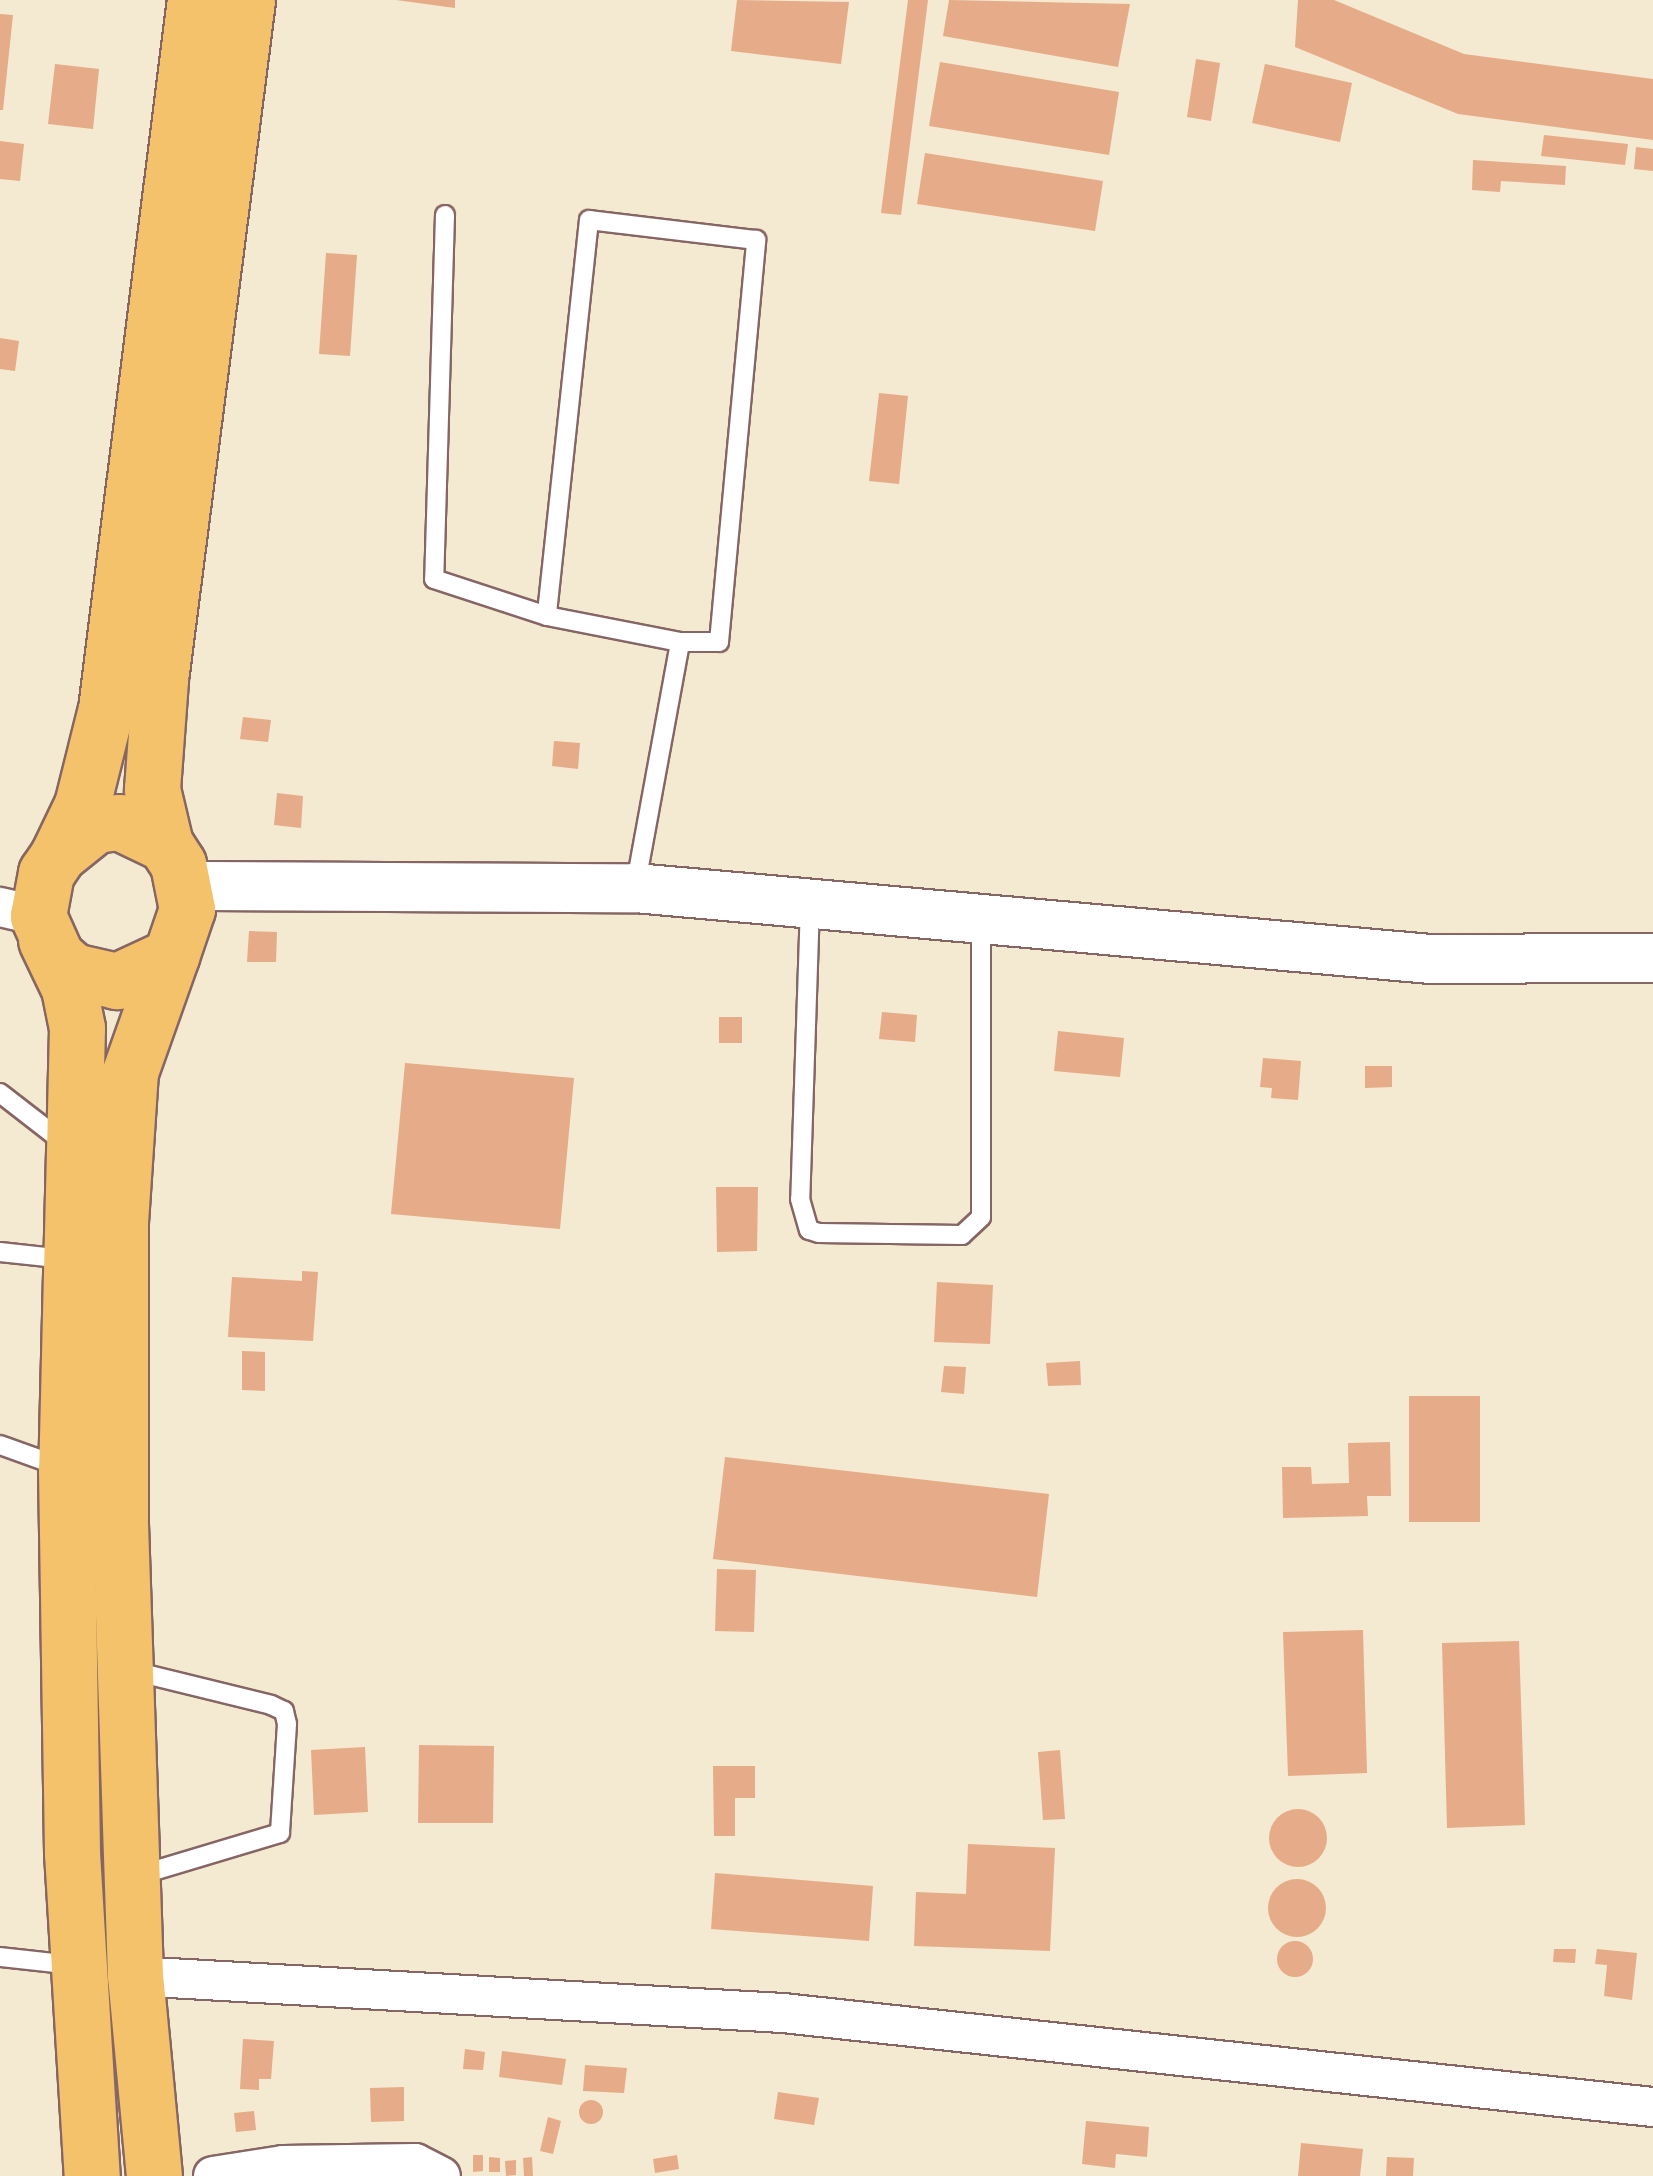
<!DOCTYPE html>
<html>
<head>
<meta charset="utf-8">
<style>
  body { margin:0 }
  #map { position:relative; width:1653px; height:2176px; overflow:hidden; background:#f4e9d1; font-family:Kalam,sans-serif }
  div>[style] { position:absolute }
  .building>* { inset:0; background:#e6ab88 }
  .round { border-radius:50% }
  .roads { filter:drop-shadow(2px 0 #866665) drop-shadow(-2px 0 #866665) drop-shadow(0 2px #866665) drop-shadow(0 -2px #866665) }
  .service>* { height:18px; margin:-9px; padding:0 9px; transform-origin:9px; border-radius:9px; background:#fff }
  .minor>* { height:38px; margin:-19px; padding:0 19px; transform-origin:19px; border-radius:19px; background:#fff }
  .tertiary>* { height:48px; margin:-24px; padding:0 24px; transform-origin:24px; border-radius:24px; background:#fff }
  .primary>* { height:55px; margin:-27.5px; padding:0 27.5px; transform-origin:27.5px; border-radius:27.5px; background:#f3c26a }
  span { translate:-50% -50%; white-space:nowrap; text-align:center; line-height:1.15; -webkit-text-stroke:8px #fbf7ec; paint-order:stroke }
</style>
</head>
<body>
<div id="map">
  <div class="building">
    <i style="clip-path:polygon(396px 0,455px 0,455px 8px)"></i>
    <i style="clip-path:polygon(737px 0,849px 2px,841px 64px,731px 51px)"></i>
    <i style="clip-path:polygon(908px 0,928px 0,901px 215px,881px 213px)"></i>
    <i style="clip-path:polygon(949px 0,1130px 4px,1118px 67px,943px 36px)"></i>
    <i style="clip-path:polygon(1298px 0,1334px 0,1464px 54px,1653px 79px,1653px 140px,1458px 114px,1295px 47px)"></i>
    <i style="clip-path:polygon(0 14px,13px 15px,3px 110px,0 110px)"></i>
    <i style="clip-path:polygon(1196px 59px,1220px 63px,1211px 121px,1187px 117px)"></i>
    <i style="clip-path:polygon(940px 62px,1119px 92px,1109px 155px,929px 126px)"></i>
    <i style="clip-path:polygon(55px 64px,99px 69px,93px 129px,48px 124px)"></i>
    <i style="clip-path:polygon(1265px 64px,1352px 83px,1340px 142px,1252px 123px)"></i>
    <i style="clip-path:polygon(1544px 135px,1628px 144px,1625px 165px,1541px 156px)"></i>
    <i style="clip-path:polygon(0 141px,24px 144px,20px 181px,0 179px)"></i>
    <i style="clip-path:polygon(1636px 147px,1653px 149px,1653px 171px,1634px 169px)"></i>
    <i style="clip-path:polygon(925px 153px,1103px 181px,1095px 231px,917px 204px)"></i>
    <i style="clip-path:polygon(1473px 160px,1566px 166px,1565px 185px,1501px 181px,1500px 192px,1472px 190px)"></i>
    <i style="clip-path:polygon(326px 253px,357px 255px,350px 356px,319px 354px)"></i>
    <i style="clip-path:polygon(0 338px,19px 341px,15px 371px,0 369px)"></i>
    <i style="clip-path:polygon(879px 393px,908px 396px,899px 484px,869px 481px)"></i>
    <i style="clip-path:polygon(243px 717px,271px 720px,268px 742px,240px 739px)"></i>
    <i style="clip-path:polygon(554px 741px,580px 743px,578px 769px,552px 766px)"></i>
    <i style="clip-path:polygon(277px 793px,303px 796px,301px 828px,274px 825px)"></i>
    <i style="clip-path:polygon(249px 931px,277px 932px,276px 962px,247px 962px)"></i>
    <i style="clip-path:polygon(882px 1012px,917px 1015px,915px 1042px,879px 1039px)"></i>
    <i style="clip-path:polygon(719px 1017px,742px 1017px,742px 1043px,719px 1043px)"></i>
    <i style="clip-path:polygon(1058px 1031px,1124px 1038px,1120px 1077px,1054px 1071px)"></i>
    <i style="clip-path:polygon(1263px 1058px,1301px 1061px,1298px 1100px,1271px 1098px,1272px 1088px,1260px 1087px)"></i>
    <i style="clip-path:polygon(405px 1063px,574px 1078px,560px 1229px,391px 1214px)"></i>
    <i style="clip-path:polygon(1365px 1066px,1392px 1066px,1392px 1087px,1365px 1088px)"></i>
    <i style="clip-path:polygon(716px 1187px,758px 1187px,757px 1251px,717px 1252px)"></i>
    <i style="clip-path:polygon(302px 1271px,318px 1272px,313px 1341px,228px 1337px,232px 1277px,302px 1281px)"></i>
    <i style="clip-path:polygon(937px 1282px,993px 1285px,990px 1344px,934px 1342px)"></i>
    <i style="clip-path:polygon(242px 1351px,265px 1352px,265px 1391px,242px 1390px)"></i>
    <i style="clip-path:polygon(1080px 1361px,1081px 1385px,1048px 1386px,1046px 1363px)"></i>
    <i style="clip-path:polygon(944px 1366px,966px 1367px,964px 1394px,941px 1392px)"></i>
    <i style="clip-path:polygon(1409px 1396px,1480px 1396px,1480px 1522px,1409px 1522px)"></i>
    <i style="clip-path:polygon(1390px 1442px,1391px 1496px,1367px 1496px,1368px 1516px,1283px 1518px,1282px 1467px,1311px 1467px,1312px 1484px,1349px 1483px,1348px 1443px)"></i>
    <i style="clip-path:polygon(725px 1457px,1049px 1494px,1037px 1597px,713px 1559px)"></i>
    <i style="clip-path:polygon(717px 1569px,756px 1570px,754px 1632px,715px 1631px)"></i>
    <i style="clip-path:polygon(1363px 1630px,1367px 1773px,1288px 1776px,1283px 1632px)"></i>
    <i style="clip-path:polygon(1519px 1641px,1525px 1825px,1447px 1828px,1442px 1643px)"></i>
    <i style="clip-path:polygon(419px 1745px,494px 1746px,493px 1823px,418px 1823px)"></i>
    <i style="clip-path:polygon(365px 1747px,368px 1812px,314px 1815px,311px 1750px)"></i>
    <i style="clip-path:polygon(1060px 1750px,1065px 1819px,1043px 1820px,1038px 1752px)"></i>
    <i style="clip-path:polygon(713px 1766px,755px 1766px,755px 1798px,735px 1798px,735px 1836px,714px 1836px)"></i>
    <i class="round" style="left:1269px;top:1809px;width:58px;height:58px"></i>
    <i style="clip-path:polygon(968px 1844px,1055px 1848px,1050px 1951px,914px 1946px,916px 1892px,966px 1894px)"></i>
    <i style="clip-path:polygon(715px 1873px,873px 1886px,869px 1941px,711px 1929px)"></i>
    <i class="round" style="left:1268px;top:1879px;width:58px;height:58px"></i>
    <i class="round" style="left:1277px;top:1941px;width:36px;height:36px"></i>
    <i style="clip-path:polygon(1554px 1949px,1576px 1949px,1575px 1963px,1553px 1962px)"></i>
    <i style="clip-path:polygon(1597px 1949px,1637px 1953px,1632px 2000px,1604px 1996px,1607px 1965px,1595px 1964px)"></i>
    <i style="clip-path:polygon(243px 2039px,274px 2041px,271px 2079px,259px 2079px,259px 2090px,240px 2089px)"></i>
    <i style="clip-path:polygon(465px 2049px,485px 2052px,483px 2070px,463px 2069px)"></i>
    <i style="clip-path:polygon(502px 2051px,566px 2059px,562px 2085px,499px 2077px)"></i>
    <i style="clip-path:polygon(585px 2065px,627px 2068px,624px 2093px,583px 2091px)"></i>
    <i style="clip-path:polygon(404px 2087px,404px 2121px,371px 2122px,370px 2088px)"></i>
    <i style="clip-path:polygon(778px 2092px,819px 2098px,814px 2125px,774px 2119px)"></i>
    <i class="round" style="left:579px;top:2100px;width:24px;height:24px"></i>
    <i style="clip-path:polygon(254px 2111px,256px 2130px,236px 2132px,234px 2113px)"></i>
    <i style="clip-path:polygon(548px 2117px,561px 2121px,553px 2154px,540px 2151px)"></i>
    <i style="clip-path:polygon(1086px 2121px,1149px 2127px,1147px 2157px,1116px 2154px,1115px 2168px,1082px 2164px)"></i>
    <i style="clip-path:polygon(1301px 2143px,1363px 2149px,1360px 2176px,1298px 2176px)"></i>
    <i style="clip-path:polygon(473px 2155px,483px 2155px,483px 2171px,473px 2172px)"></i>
    <i style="clip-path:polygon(677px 2155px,679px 2169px,655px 2173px,653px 2159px)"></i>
    <i style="clip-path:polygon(489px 2157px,500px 2158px,500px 2172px,489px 2172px)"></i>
    <i style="clip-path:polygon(532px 2157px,533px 2176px,524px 2176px,523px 2158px)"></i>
    <i style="clip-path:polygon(1387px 2157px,1414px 2158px,1413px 2176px,1386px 2176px)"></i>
    <i style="clip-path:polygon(516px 2160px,516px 2175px,506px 2176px,505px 2161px)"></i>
  </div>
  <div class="roads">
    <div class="service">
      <i style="left:445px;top:215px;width:364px;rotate:91.7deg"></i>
      <i style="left:434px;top:579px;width:119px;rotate:18.1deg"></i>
      <i style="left:547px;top:616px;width:136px;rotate:11.1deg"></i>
      <i style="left:680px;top:642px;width:39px"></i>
      <i style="left:719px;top:642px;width:404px;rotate:-84.7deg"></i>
      <i style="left:756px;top:240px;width:168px;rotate:-173.2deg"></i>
      <i style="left:589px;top:220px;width:398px;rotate:96.1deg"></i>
      <i style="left:635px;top:888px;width:250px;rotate:-79.6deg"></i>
      <i style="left:810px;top:905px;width:294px;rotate:91.9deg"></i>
      <i style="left:800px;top:1199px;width:32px;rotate:74deg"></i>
      <i style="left:809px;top:1230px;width:10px;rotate:17deg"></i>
      <i style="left:819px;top:1233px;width:143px;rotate:0.8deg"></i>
      <i style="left:962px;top:1235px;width:26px;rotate:-43deg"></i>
      <i style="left:981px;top:1217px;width:295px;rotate:-90deg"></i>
      <i style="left:0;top:1093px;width:83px;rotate:37.7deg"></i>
      <i style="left:0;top:1252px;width:64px;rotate:6.2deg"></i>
      <i style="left:0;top:1445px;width:65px;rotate:19.8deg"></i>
      <i style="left:129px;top:1670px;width:146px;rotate:13.8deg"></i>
      <i style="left:271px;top:1705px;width:14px;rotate:25deg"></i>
      <i style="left:284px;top:1711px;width:13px;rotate:77deg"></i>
      <i style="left:287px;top:1724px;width:109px;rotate:93.7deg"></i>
      <i style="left:280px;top:1833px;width:149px;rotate:163.3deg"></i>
      <i style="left:0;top:1957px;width:72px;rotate:6.3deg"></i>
    </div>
    <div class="minor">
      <i style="left:0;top:907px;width:39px;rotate:13deg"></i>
      <i style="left:135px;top:1976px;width:649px;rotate:3.27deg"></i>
      <i style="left:783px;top:2013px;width:875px;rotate:6.17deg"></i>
      <i style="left:213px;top:2176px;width:71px;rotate:-8.9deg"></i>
      <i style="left:283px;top:2165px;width:132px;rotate:-0.9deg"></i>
      <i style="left:415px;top:2163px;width:29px;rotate:27deg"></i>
    </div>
    <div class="tertiary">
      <i style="left:184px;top:886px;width:451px;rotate:0.3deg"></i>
      <i style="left:635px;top:888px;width:799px;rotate:5.1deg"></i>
      <i style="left:1431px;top:959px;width:222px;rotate:-0.3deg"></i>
    </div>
    <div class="primary">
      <i style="left:119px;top:822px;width:51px;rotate:25.6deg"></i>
      <i style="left:165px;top:844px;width:24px;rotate:57deg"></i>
      <i style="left:178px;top:864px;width:46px;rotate:78.7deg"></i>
      <i style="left:187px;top:909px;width:50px;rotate:108.8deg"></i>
      <i style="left:171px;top:956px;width:60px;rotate:155.2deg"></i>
      <i style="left:117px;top:981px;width:45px;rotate:-167.2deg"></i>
      <i style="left:73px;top:971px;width:23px;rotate:-139deg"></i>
      <i style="left:56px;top:956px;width:44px;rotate:-114.2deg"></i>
      <i style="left:38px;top:916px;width:44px;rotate:-79.5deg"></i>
      <i style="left:46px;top:873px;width:22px;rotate:-56deg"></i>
      <i style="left:58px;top:855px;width:48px;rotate:-39deg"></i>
      <i style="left:95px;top:825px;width:24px;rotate:-7deg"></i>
      <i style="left:165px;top:844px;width:57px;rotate:-103.3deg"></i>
      <i style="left:152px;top:789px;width:110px;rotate:-85.8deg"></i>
      <i style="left:160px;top:679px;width:685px;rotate:-82.7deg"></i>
      <i style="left:58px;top:855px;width:55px;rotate:-64.4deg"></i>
      <i style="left:82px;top:805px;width:99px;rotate:-76deg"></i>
      <i style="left:106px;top:709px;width:715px;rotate:-82.85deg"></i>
      <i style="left:46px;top:940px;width:53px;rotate:64.4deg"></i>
      <i style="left:69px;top:988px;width:41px;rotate:78.7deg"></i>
      <i style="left:77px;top:1028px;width:441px;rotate:91.4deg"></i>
      <i style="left:66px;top:1469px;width:384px;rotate:89.1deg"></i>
      <i style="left:72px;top:1853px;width:324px;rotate:86.5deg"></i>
      <i style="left:154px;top:2176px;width:201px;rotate:-95.4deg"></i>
      <i style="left:135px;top:1976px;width:459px;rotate:-91.9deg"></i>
      <i style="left:120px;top:1517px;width:295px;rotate:-90deg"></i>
      <i style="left:120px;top:1222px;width:150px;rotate:-86.2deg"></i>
      <i style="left:130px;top:1072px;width:123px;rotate:-70.5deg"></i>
    </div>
  </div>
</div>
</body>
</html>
